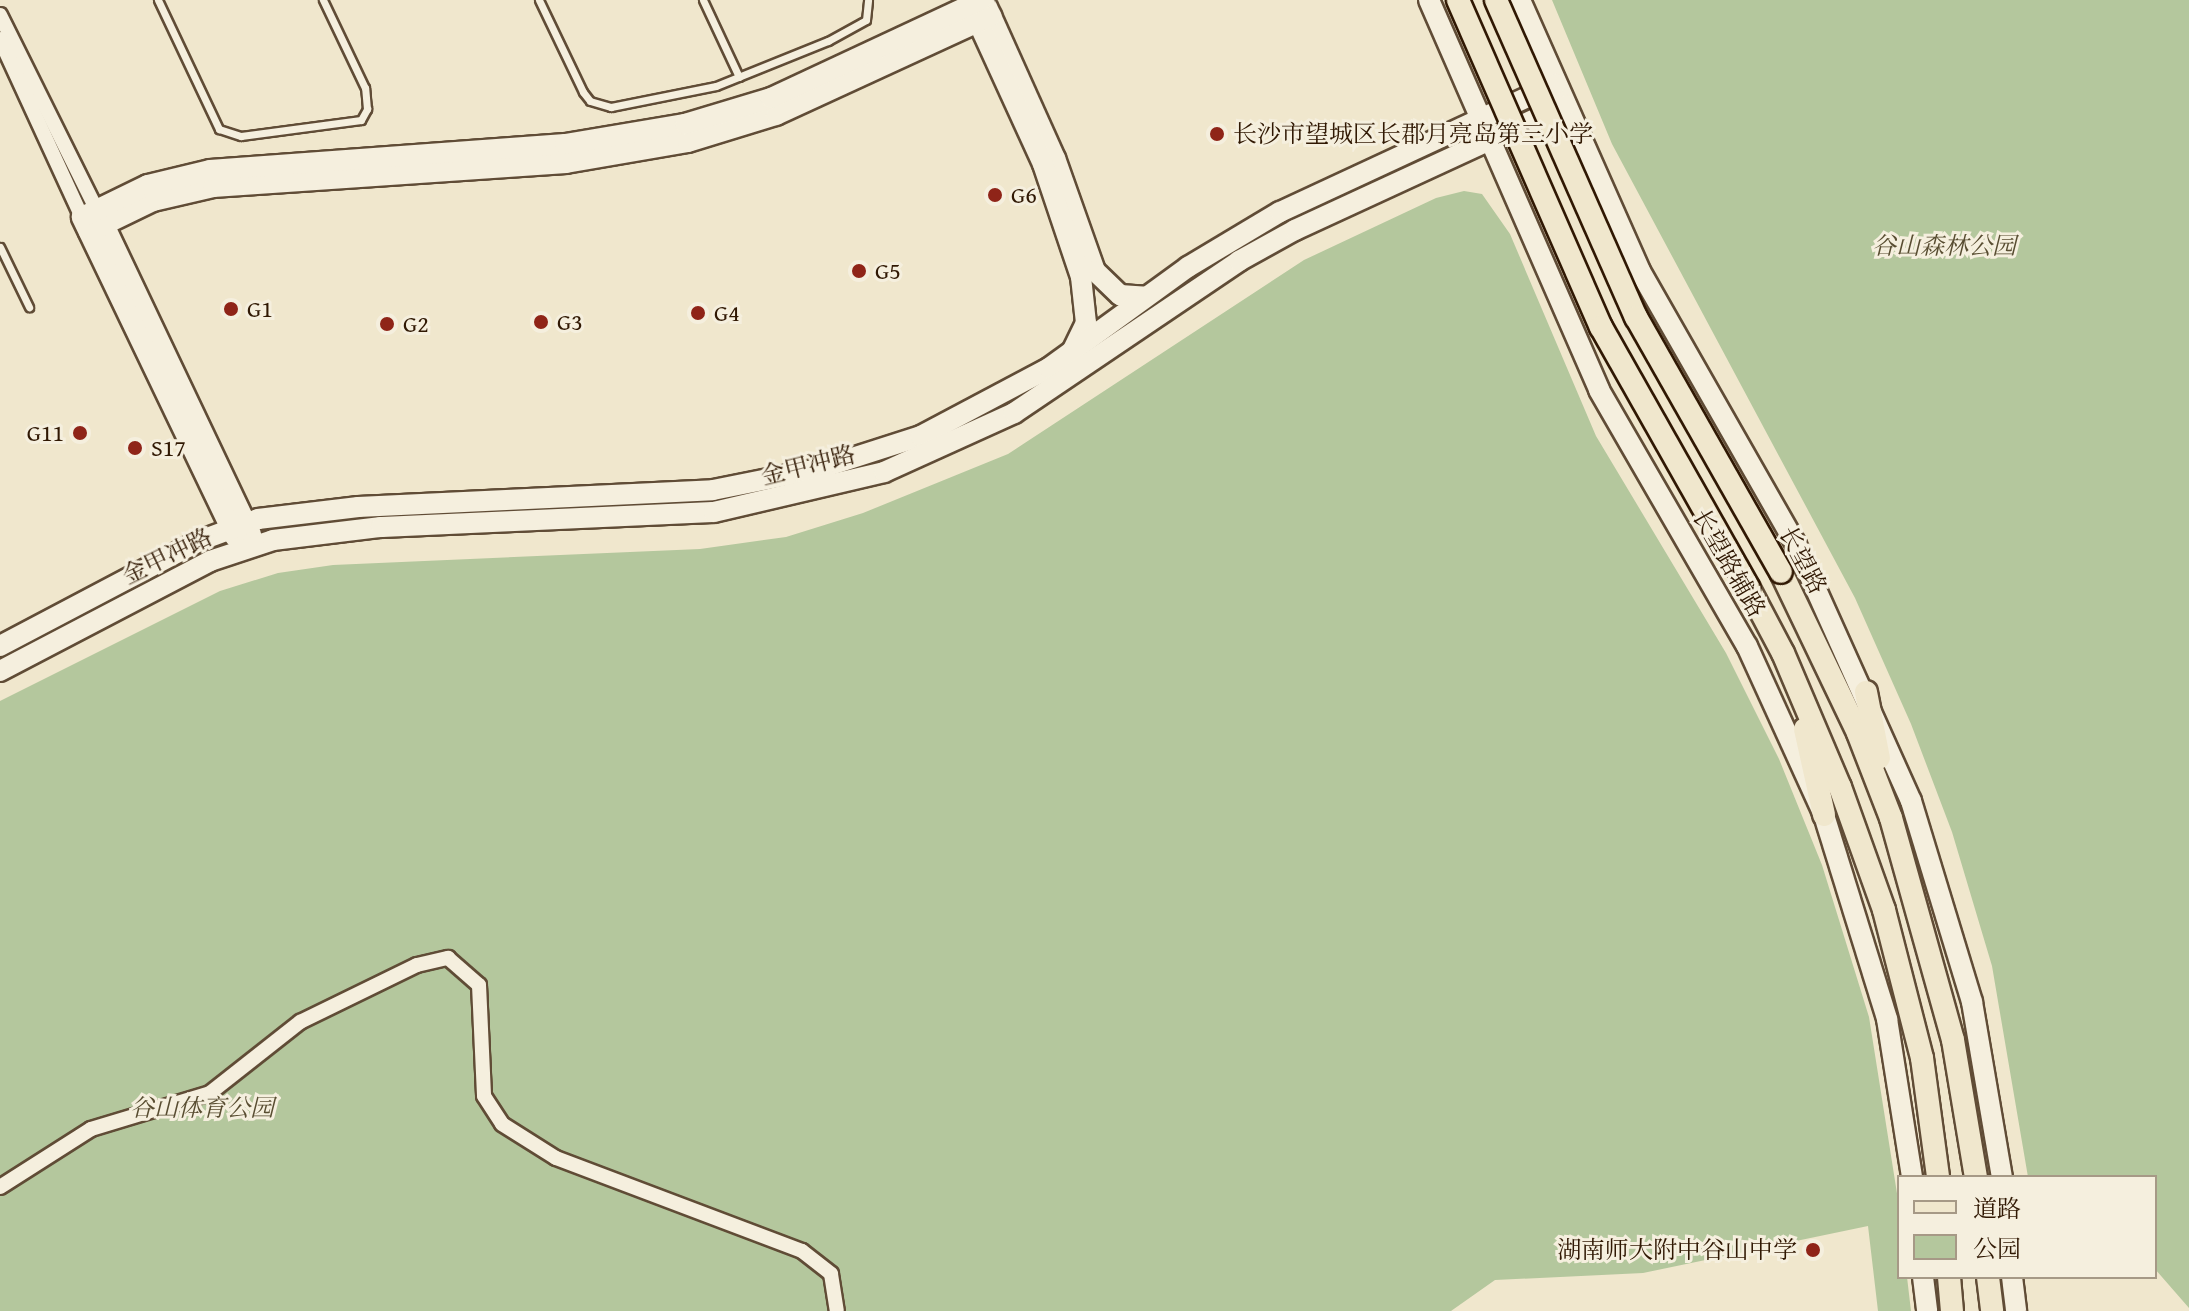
<!DOCTYPE html>
<html>
<head>
<meta charset="utf-8">
<style>
  body { margin:0 }
  #map { position:relative; width:2189px; height:1311px; overflow:hidden; background:#f0e7cd; font-family:"Gentium Book Plus","Noto Serif SC",serif }
  div>[style] { position:absolute }
  .green>* { inset:0; background:#b4c79d }
  .roads { filter:drop-shadow(2px 0 #604c36) drop-shadow(-2px 0 #604c36) drop-shadow(0 2px #604c36) drop-shadow(0 -2px #604c36) }
  .lane>* { height:7px; margin:-3.5px; padding:0 3.5px; transform-origin:3.5px; border-radius:3.5px; background:#f5efde }
  .street>* { height:14px; margin:-7px; padding:0 7px; transform-origin:7px; border-radius:7px; background:#f5efde }
  .secondary>* { height:20px; margin:-10px; padding:0 10px; transform-origin:10px; border-radius:10px; background:#f5efde }
  .primary>* { height:22px; margin:-11px; padding:0 11px; transform-origin:11px; border-radius:11px; background:#f0e7cd }
  .bridges { filter:drop-shadow(2px 0 #301803) drop-shadow(-2px 0 #301803) drop-shadow(0 2px #301803) drop-shadow(0 -2px #301803) }
  .primary-bridge>* { height:22px; margin:-11px; padding:0 11px; transform-origin:11px; border-radius:11px; background:#f0e7cd }
  .dots>* { width:22px; height:22px; translate:-50% -50%; box-sizing:border-box; border:4px solid #f5efde; border-radius:50% }
  span { translate:-50% -50%; white-space:nowrap; text-align:center; line-height:1.15; -webkit-text-stroke:6px #f5efde; paint-order:stroke }
  .poi-label { font-size:24px; color:#301803 }
  .left { translate:0 -50%; text-align:left }
  .right { translate:-100% -50%; text-align:right }
  .park-label { font-size:24px; color:#584d31; font-style:italic }
  .street-label { font-size:24px; color:#301803 }
  .legend { position:absolute; left:1897px; top:1175px; width:260px; height:104px; box-sizing:border-box; background:#f5efde; border:2px solid #a69986; margin:0; padding:10px 14px; list-style:none; font-size:24px; color:#301803 }
  .legend li { display:flex; align-items:center; gap:16px; height:40px }
  .legend b { width:40px; border:2px solid #a69986 }
</style>
</head>
<body>
<div id="map">
  <div class="green">
    <i style="clip-path:polygon(1552px 0,2189px 0,2189px 1308px,2155px 1269px,2155px 1177px,2028px 1177px,1992px 966px,1952px 832px,1911px 724px,1855px 598px,1612px 144px)"></i>
    <i style="clip-path:polygon(1464px 191px,1482px 194px,1510px 234px,1596px 436px,1726px 653px,1779px 759px,1822px 865px,1869px 1017px,1899px 1206px,1899px 1277px,1907px 1277px,1911px 1311px,1878px 1311px,1868px 1226px,1643px 1273px,1495px 1280px,1451px 1311px,0 1311px,0 701px,220px 591px,278px 573px,333px 565px,700px 549px,786px 537px,863px 513px,1008px 454px,1304px 260px,1436px 198px)"></i>
  </div>
  <div class="roads">
    <div class="lane">
      <i style="left:158px;top:0;width:143px;rotate:64.7deg"></i>
      <i style="left:219px;top:129px;width:23px;rotate:18deg"></i>
      <i style="left:241px;top:136px;width:121px;rotate:-7.6deg"></i>
      <i style="left:361px;top:120px;width:13px;rotate:-61deg"></i>
      <i style="left:367px;top:109px;width:21px;rotate:-95deg"></i>
      <i style="left:365px;top:88px;width:98px;rotate:-115.5deg"></i>
      <i style="left:539px;top:0;width:102px;rotate:64.4deg"></i>
      <i style="left:583px;top:92px;width:11px;rotate:52deg"></i>
      <i style="left:590px;top:101px;width:22px;rotate:16deg"></i>
      <i style="left:611px;top:107px;width:107px;rotate:-11.3deg"></i>
      <i style="left:716px;top:86px;width:121px;rotate:-21.9deg"></i>
      <i style="left:828px;top:41px;width:43px;rotate:-28.9deg"></i>
      <i style="left:866px;top:20px;width:20px;rotate:-84deg"></i>
      <i style="left:703px;top:0;width:85px;rotate:64.9deg"></i>
      <i style="left:0;top:247px;width:67px;rotate:64.2deg"></i>
    </div>
    <div class="street">
      <i style="left:0;top:15px;width:218px;rotate:63.6deg"></i>
      <i style="left:0;top:39px;width:196px;rotate:65.3deg"></i>
      <i style="left:0;top:1187px;width:108px;rotate:-32.5deg"></i>
      <i style="left:91px;top:1129px;width:124px;rotate:-16.8deg"></i>
      <i style="left:210px;top:1093px;width:115px;rotate:-38.3deg"></i>
      <i style="left:300px;top:1022px;width:130px;rotate:-26deg"></i>
      <i style="left:417px;top:965px;width:32px;rotate:-13deg"></i>
      <i style="left:448px;top:958px;width:41px;rotate:41.1deg"></i>
      <i style="left:479px;top:985px;width:111px;rotate:87.4deg"></i>
      <i style="left:484px;top:1096px;width:33px;rotate:57deg"></i>
      <i style="left:502px;top:1124px;width:64px;rotate:32.2deg"></i>
      <i style="left:556px;top:1158px;width:263px;rotate:20.7deg"></i>
      <i style="left:802px;top:1251px;width:37px;rotate:38deg"></i>
      <i style="left:831px;top:1274px;width:37px;rotate:81deg"></i>
    </div>
    <div class="secondary">
      <i style="left:1429px;top:0;width:425px;rotate:66.4deg"></i>
      <i style="left:1599px;top:390px;width:296px;rotate:60deg"></i>
      <i style="left:1747px;top:646px;width:186px;rotate:65.5deg"></i>
      <i style="left:1824px;top:815px;width:214px;rotate:72.8deg"></i>
      <i style="left:1887px;top:1019px;width:160px;rotate:81deg"></i>
      <i style="left:1520px;top:0;width:296px;rotate:66.1deg"></i>
      <i style="left:1640px;top:271px;width:315px;rotate:60.3deg"></i>
      <i style="left:1796px;top:545px;width:281px;rotate:65.8deg"></i>
      <i style="left:1911px;top:801px;width:210px;rotate:73.1deg"></i>
      <i style="left:1972px;top:1002px;width:178px;rotate:80.3deg"></i>
      <i style="left:987px;top:7px;width:166px;rotate:65.8deg"></i>
      <i style="left:1055px;top:158px;width:120px;rotate:70.5deg"></i>
      <i style="left:1095px;top:271px;width:35px;rotate:44deg"></i>
      <i style="left:1120px;top:295px;width:26px;rotate:4deg"></i>
      <i style="left:973px;top:11px;width:168px;rotate:65.4deg"></i>
      <i style="left:1043px;top:164px;width:119px;rotate:71.4deg"></i>
      <i style="left:1081px;top:277px;width:46px;rotate:83.8deg"></i>
      <i style="left:1086px;top:323px;width:30px;rotate:116deg"></i>
      <i style="left:98px;top:212px;width:357px;rotate:64.6deg"></i>
      <i style="left:89px;top:232px;width:71px;rotate:-25.8deg"></i>
      <i style="left:153px;top:201px;width:62px;rotate:-13.1deg"></i>
      <i style="left:213px;top:187px;width:354px;rotate:-3.9deg"></i>
      <i style="left:566px;top:163px;width:124px;rotate:-9.8deg"></i>
      <i style="left:688px;top:142px;width:92px;rotate:-17.1deg"></i>
      <i style="left:776px;top:115px;width:237px;rotate:-24.7deg"></i>
      <i style="left:235px;top:537px;width:355px;rotate:-115.6deg"></i>
      <i style="left:82px;top:217px;width:73px;rotate:-25.9deg"></i>
      <i style="left:148px;top:185px;width:64px;rotate:-13.6deg"></i>
      <i style="left:210px;top:170px;width:356px;rotate:-4.2deg"></i>
      <i style="left:565px;top:144px;width:122px;rotate:-9.5deg"></i>
      <i style="left:685px;top:124px;width:90px;rotate:-16.8deg"></i>
      <i style="left:771px;top:98px;width:232px;rotate:-25deg"></i>
      <i style="left:0;top:646px;width:225px;rotate:-27.8deg"></i>
      <i style="left:199px;top:541px;width:63px;rotate:-20.4deg"></i>
      <i style="left:258px;top:519px;width:101px;rotate:-6.8deg"></i>
      <i style="left:358px;top:507px;width:355px;rotate:-2.7deg"></i>
      <i style="left:713px;top:490px;width:107px;rotate:-11.3deg"></i>
      <i style="left:818px;top:469px;width:108px;rotate:-17.8deg"></i>
      <i style="left:921px;top:436px;width:145px;rotate:-28deg"></i>
      <i style="left:1049px;top:368px;width:172px;rotate:-36deg"></i>
      <i style="left:1188px;top:267px;width:107px;rotate:-30.9deg"></i>
      <i style="left:1280px;top:212px;width:304px;rotate:-24.9deg"></i>
      <i style="left:0;top:671px;width:237px;rotate:-27.6deg"></i>
      <i style="left:210px;top:561px;width:66px;rotate:-18.4deg"></i>
      <i style="left:273px;top:540px;width:109px;rotate:-6.9deg"></i>
      <i style="left:381px;top:527px;width:333px;rotate:-2.6deg"></i>
      <i style="left:714px;top:512px;width:175px;rotate:-13.2deg"></i>
      <i style="left:884px;top:472px;width:143px;rotate:-24.4deg"></i>
      <i style="left:1014px;top:413px;width:272px;rotate:-34deg"></i>
      <i style="left:1239px;top:261px;width:64px;rotate:-29deg"></i>
      <i style="left:1295px;top:230px;width:298px;rotate:-24.8deg"></i>
      <i style="left:1923px;top:1277px;width:34px;rotate:83deg"></i>
      <i style="left:2012px;top:1277px;width:34px;rotate:83deg"></i>
    </div>
    <div class="primary">
      <i style="left:1781px;top:572px;width:178px;rotate:64.4deg"></i>
      <i style="left:1858px;top:733px;width:91px;rotate:68.8deg"></i>
      <i style="left:1891px;top:818px;width:230px;rotate:74.4deg"></i>
      <i style="left:1953px;top:1040px;width:139px;rotate:80.5deg"></i>
      <i style="left:1748px;top:587px;width:75px;rotate:62.1deg"></i>
      <i style="left:1783px;top:653px;width:146px;rotate:67deg"></i>
      <i style="left:1840px;top:787px;width:131px;rotate:70.3deg"></i>
      <i style="left:1884px;top:910px;width:153px;rotate:75.6deg"></i>
      <i style="left:1922px;top:1058px;width:120px;rotate:82.3deg"></i>
      <i style="left:1866px;top:692px;width:67px;rotate:78.9deg"></i>
      <i style="left:1805px;top:729px;width:88px;rotate:77.5deg"></i>
      <i style="left:1949px;top:1277px;width:34px;rotate:85deg"></i>
      <i style="left:1988px;top:1277px;width:34px;rotate:83deg"></i>
    </div>
  </div>
  <div class="bridges">
    <div class="primary-bridge">
      <i style="left:1458px;top:0;width:357px;rotate:66.4deg"></i>
      <i style="left:1601px;top:327px;width:299px;rotate:60.5deg"></i>
      <i style="left:1496px;top:0;width:347px;rotate:66.2deg"></i>
      <i style="left:1636px;top:317px;width:293px;rotate:60.4deg"></i>
    </div>
  </div>
  <div class="dots">
    <i style="left:1217px;top:134px;background:#8f2418"></i>
    <i style="left:995px;top:195px;background:#8f2418"></i>
    <i style="left:859px;top:271px;background:#8f2418"></i>
    <i style="left:231px;top:309px;background:#8f2418"></i>
    <i style="left:698px;top:313px;background:#8f2418"></i>
    <i style="left:541px;top:322px;background:#8f2418"></i>
    <i style="left:387px;top:324px;background:#8f2418"></i>
    <i style="left:80px;top:433px;background:#8f2418"></i>
    <i style="left:135px;top:448px;background:#8f2418"></i>
    <i style="left:1813px;top:1250px;background:#8f2418"></i>
  </div>
  <div class="poi-label">
    <span class="left" style="left:1233px;top:134px">长沙市望城区长郡月亮岛第三小学</span>
    <span class="left" style="left:1011px;top:195px">G6</span>
    <span class="left" style="left:875px;top:271px">G5</span>
    <span class="left" style="left:247px;top:309px">G1</span>
    <span class="left" style="left:714px;top:313px">G4</span>
    <span class="left" style="left:557px;top:322px">G3</span>
    <span class="left" style="left:403px;top:324px">G2</span>
    <span class="right" style="left:64px;top:433px">G11</span>
    <span class="left" style="left:151px;top:448px">S17</span>
    <span class="right" style="left:1797px;top:1250px">湖南师大附中谷山中学</span>
  </div>
  <div class="park-label">
    <span style="left:1944px;top:246px">谷山森林公园</span>
    <span style="left:202px;top:1108px">谷山体育公园</span>
  </div>
  <div class="street-label">
    <span style="left:808px;top:465px;rotate:-14deg">金甲冲路</span>
    <span style="left:167px;top:556px;rotate:-26deg">金甲冲路</span>
    <span style="left:1803px;top:560px;rotate:62deg">长望路</span>
    <span style="left:1729px;top:563px;rotate:60deg">长望路辅路</span>
  </div>
  <ul class="legend">
  <li><b style="height:10px;background:#f0e7cd"></b>道路</li>
  <li><b style="height:22px;background:#b4c79d"></b>公园</li>
  </ul>
</div>
</body>
</html>
